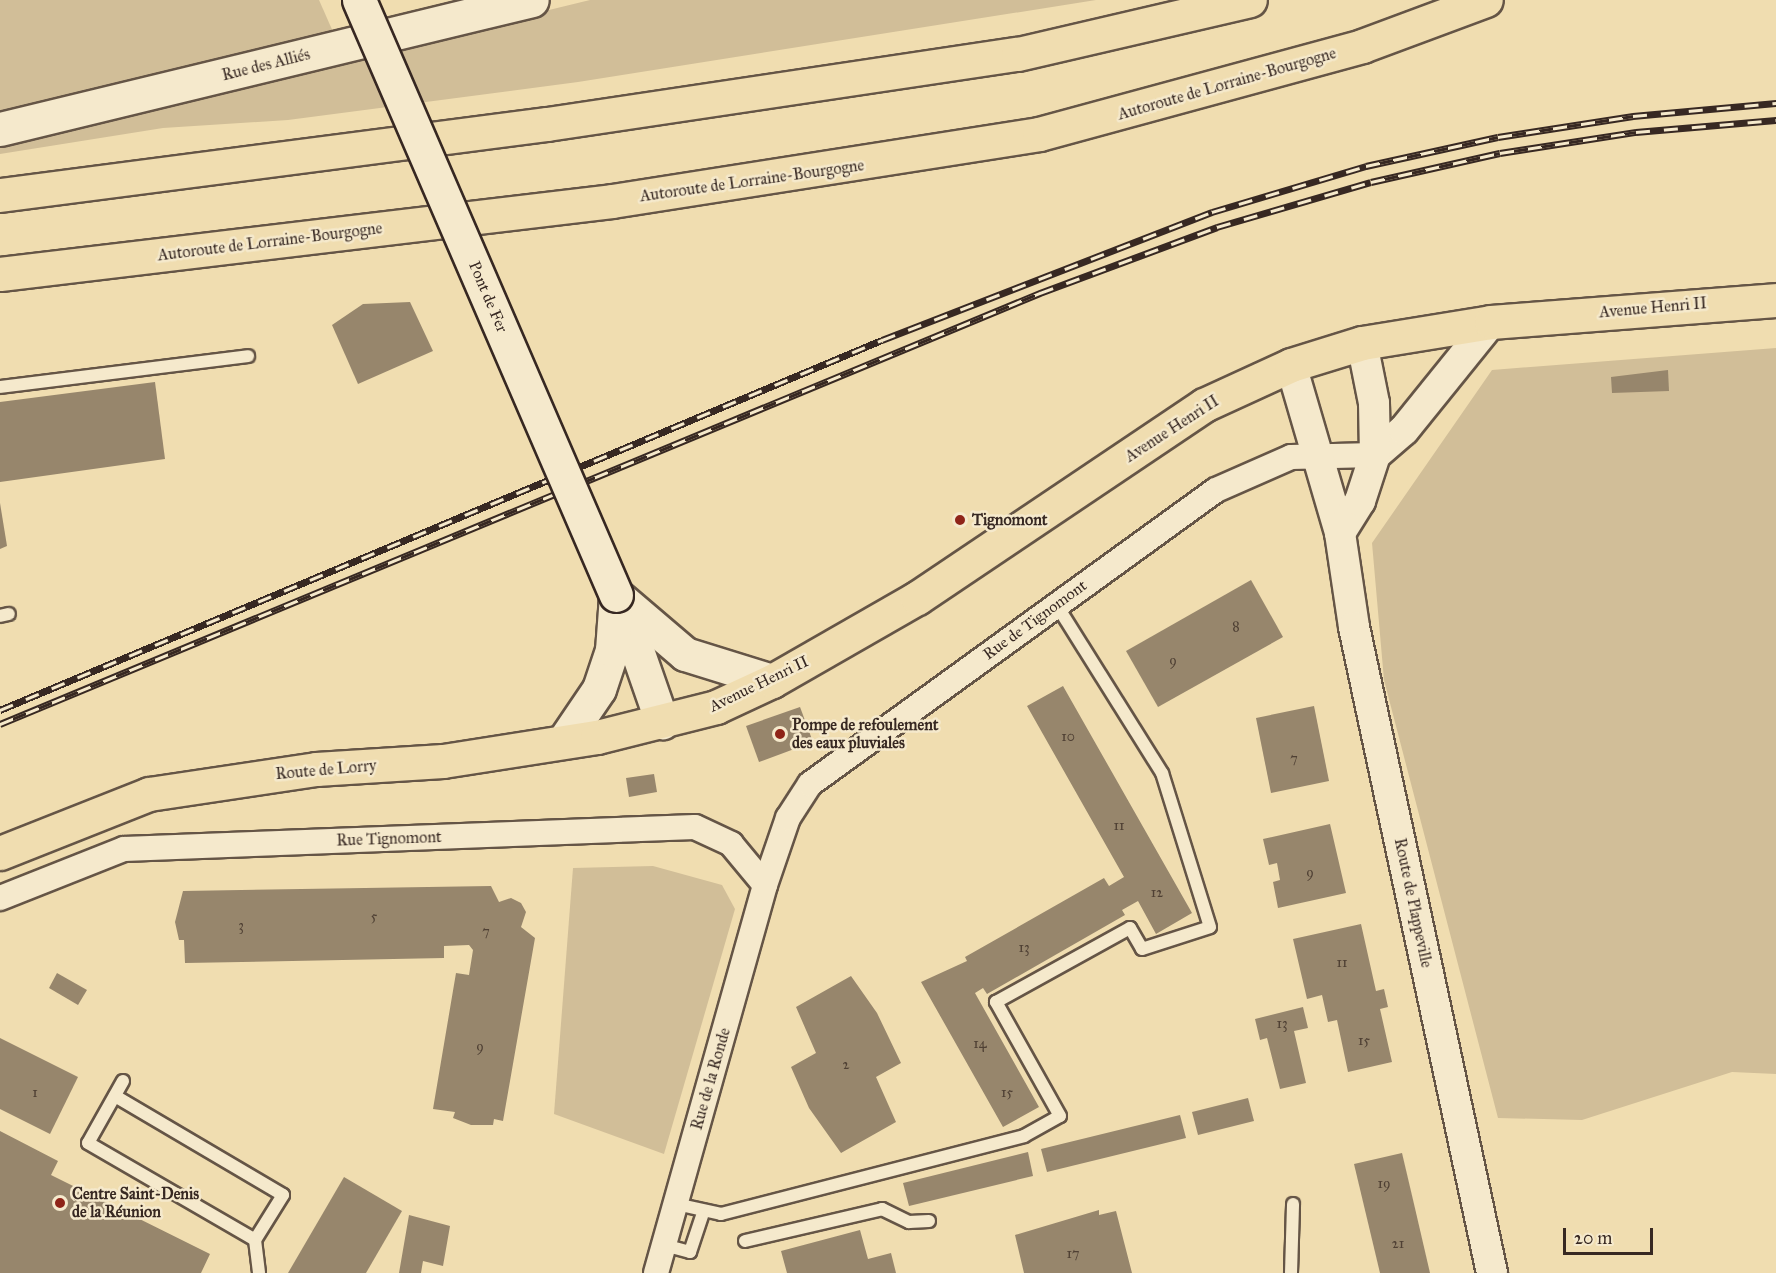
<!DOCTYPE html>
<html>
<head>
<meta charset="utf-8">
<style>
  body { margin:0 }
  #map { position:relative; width:1776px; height:1273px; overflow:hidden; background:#f0ddb0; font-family:"IM FELL Great Primer",serif }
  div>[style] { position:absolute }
  .green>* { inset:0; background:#d1be98 }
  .building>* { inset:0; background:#97866c }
  .roads { filter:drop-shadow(2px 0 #655546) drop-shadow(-2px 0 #655546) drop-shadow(0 2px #655546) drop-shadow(0 -2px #655546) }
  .service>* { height:12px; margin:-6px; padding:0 6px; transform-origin:6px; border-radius:6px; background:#f5e9cc }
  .minor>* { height:24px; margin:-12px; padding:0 12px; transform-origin:12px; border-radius:12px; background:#f5e9cc }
  .tertiary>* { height:30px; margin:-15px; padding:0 15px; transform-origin:15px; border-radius:15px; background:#f5e9cc }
  .secondary>* { height:33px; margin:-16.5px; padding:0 16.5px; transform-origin:16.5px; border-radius:16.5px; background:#f5e9cc }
  .primary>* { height:33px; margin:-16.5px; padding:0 16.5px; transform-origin:16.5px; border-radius:16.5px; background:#f0ddb0 }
  .motorway>* { height:33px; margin:-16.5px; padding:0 16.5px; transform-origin:16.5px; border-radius:16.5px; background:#f0ddb0 }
  .rail>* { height:7px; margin-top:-3.5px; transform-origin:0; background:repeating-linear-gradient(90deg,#f5e9cc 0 14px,#372822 0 28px); box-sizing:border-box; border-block:2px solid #372822 }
  .bridges { filter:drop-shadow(2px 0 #372822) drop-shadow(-2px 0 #372822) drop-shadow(0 2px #372822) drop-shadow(0 -2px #372822) }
  .secondary-bridge>* { height:33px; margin:-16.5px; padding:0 16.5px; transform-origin:16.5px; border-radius:16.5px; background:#f5e9cc }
  .dots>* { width:16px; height:16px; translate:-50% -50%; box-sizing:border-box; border:3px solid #f5e9cc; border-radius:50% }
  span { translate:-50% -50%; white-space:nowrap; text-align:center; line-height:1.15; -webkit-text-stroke:5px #f5e9cc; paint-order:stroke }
  .number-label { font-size:14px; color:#4f4034 }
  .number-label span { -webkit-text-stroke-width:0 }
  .street-label { font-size:16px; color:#372822 }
  .poi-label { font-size:16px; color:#372822; font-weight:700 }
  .left { translate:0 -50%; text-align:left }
  .scale { position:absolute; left:1563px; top:1228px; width:90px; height:27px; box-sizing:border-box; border:3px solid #372822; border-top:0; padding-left:8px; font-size:18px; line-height:21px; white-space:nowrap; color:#372822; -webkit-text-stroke:4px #f5e9cc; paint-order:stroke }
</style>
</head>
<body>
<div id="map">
  <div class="green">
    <i style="clip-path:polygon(0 0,319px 0,334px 34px,0 113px)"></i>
    <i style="clip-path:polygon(590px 0,1096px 0,578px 82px,288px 120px,163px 128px,0 154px,0 144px)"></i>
    <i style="clip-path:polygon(1776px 348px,1776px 1074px,1732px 1072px,1582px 1120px,1498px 1118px,1384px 680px,1372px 543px,1492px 370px)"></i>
    <i style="clip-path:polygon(653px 866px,722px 885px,735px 909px,664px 1154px,554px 1114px,573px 868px)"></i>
  </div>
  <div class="building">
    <i style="clip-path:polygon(410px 302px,433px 351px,358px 384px,332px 325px,363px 304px)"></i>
    <i style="clip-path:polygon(1668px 370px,1669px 391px,1612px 393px,1611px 377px)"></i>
    <i style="clip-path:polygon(155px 382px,165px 459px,0 482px,0 402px)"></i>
    <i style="clip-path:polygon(0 503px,7px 546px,0 549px)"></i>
    <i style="clip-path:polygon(1251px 580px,1283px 637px,1158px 707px,1126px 651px)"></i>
    <i style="clip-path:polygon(1063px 686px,1192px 913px,1156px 934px,1138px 901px,1122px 910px,1125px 915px,987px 994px,983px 988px,975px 993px,1039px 1107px,1003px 1127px,921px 982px,967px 961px,965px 957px,1104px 878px,1109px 886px,1124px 877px,1027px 706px)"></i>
    <i style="clip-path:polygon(1314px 706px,1329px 781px,1271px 793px,1256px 718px)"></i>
    <i style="clip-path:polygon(800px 707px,813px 742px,759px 762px,746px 726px)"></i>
    <i style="clip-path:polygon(654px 774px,657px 792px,629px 797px,626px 778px)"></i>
    <i style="clip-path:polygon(1330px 824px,1346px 893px,1278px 908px,1273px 882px,1280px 880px,1277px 863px,1269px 865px,1263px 839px)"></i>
    <i style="clip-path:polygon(491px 886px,499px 902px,511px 898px,521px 903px,526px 912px,521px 927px,535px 938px,503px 1121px,494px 1119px,493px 1125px,471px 1125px,453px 1118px,455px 1112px,433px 1109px,456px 973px,469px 975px,473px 950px,469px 945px,444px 946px,444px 958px,185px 963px,184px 940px,179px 940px,175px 922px,183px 891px)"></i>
    <i style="clip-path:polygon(1361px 924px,1376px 991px,1384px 989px,1388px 1007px,1380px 1009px,1392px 1062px,1348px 1072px,1337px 1020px,1328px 1022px,1322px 995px,1307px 999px,1293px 939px)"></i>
    <i style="clip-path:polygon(57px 973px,87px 990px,78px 1005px,49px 988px)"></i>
    <i style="clip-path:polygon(851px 976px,877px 1013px,901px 1063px,876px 1077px,896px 1122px,841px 1153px,809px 1108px,791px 1067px,816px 1053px,796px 1007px)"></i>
    <i style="clip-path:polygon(1303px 1007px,1308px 1028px,1294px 1031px,1306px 1083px,1280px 1089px,1267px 1038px,1260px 1040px,1255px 1019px)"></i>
    <i style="clip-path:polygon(0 1038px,78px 1077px,50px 1134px,0 1109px)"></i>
    <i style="clip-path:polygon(1248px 1098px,1254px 1121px,1198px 1135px,1192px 1112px)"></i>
    <i style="clip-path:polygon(1180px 1115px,1186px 1138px,1047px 1172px,1041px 1149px)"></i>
    <i style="clip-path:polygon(0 1131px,58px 1161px,51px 1175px,210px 1254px,201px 1273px,0 1273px)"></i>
    <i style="clip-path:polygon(1028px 1152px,1033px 1176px,909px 1206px,903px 1183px)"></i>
    <i style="clip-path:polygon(1402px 1153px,1414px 1204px,1430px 1273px,1380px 1273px,1354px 1164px)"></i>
    <i style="clip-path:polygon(344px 1177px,402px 1211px,366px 1273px,288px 1273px)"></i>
    <i style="clip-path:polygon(1099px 1210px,1099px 1215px,1116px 1211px,1132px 1273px,1024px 1273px,1015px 1235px)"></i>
    <i style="clip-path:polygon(409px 1215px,450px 1226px,443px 1266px,423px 1261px,421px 1273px,399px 1273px)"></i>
    <i style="clip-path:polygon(860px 1230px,868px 1259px,891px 1253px,896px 1273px,787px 1273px,781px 1251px)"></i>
  </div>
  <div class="roads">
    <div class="service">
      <i style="left:0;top:387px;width:250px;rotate:-7.1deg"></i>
      <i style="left:0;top:616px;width:9px;rotate:-13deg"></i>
      <i style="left:123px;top:1081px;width:71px;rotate:119.4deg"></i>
      <i style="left:88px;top:1143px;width:193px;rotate:30.1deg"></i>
      <i style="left:255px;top:1240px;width:33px;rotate:83deg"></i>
      <i style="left:115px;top:1096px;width:195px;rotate:30.5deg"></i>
      <i style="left:283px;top:1195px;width:53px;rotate:121.9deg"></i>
      <i style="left:676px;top:1204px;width:46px;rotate:12.5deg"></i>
      <i style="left:721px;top:1214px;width:313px;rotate:-14.4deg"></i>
      <i style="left:1024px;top:1136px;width:41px;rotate:-29.1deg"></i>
      <i style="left:1060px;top:1116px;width:131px;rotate:-119.3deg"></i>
      <i style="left:996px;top:1002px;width:153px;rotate:-28.9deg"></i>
      <i style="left:1130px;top:928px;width:24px;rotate:60deg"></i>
      <i style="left:1142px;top:949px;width:71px;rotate:-17.9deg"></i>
      <i style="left:1210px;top:927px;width:161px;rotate:-107.3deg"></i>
      <i style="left:1162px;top:773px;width:199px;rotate:-122.1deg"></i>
      <i style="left:745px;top:1241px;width:141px;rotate:-13.1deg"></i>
      <i style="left:882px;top:1209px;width:30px;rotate:26deg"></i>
      <i style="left:909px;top:1222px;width:20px;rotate:-3deg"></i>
      <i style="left:664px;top:1245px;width:27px;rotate:15deg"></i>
      <i style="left:690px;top:1252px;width:41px;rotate:-71.6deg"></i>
      <i style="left:1291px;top:1273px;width:69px;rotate:-88.3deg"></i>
    </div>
    <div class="minor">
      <i style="left:0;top:898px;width:133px;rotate:-21.6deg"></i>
      <i style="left:124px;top:849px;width:571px;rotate:-2.21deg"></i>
      <i style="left:695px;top:827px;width:40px;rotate:25deg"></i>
      <i style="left:731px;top:844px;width:53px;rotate:50.3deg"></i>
      <i style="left:656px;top:1273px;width:403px;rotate:-74.3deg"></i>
      <i style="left:765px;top:885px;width:71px;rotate:-71.1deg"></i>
      <i style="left:788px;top:818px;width:40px;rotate:-57.1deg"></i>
      <i style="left:810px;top:784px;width:501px;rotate:-35.91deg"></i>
      <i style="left:1216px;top:490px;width:82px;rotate:-23.7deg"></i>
      <i style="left:1291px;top:457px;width:84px;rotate:-1.4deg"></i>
    </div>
    <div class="tertiary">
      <i style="left:1291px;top:365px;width:175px;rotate:73.7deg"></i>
      <i style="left:1340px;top:533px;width:95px;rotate:81.5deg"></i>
      <i style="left:1354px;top:627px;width:661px;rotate:77.94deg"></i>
      <i style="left:1375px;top:455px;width:38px;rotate:-41deg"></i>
      <i style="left:1404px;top:430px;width:139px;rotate:-51.1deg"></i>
      <i style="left:1340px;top:533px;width:38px;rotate:-58deg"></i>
      <i style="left:1360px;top:501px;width:48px;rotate:-71.9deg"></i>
      <i style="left:1375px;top:455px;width:52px;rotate:-91.1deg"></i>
      <i style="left:1374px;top:403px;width:61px;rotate:-101.3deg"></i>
    </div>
    <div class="secondary">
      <i style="left:0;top:129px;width:547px;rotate:-13.63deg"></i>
      <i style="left:616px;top:595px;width:91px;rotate:40.5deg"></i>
      <i style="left:685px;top:654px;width:91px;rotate:17.2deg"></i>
      <i style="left:623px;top:610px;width:119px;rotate:70.8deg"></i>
      <i style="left:565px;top:739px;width:60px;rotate:-55.8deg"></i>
      <i style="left:599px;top:689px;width:41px;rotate:-71.6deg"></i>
      <i style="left:612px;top:650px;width:55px;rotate:-85.8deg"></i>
    </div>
    <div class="primary">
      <i style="left:0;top:853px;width:160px;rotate:-21.6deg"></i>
      <i style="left:149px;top:794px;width:169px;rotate:-8.5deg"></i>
      <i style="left:316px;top:769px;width:127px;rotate:-3.6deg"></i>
      <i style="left:443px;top:761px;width:156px;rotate:-8.9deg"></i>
      <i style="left:597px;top:737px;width:123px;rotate:-14.1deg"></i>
      <i style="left:716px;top:707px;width:62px;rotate:-24.9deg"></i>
      <i style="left:772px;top:681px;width:167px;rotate:-29.8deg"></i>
      <i style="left:917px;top:598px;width:346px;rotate:-33.9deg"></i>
      <i style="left:1204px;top:405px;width:96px;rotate:-24.7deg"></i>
      <i style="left:1291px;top:365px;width:74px;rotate:-17.2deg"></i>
      <i style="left:1362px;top:343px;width:131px;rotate:-9.2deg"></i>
      <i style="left:1491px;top:322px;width:286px;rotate:-4.4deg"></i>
    </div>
    <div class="motorway">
      <i style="left:0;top:195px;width:552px;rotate:-7.4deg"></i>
      <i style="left:547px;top:124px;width:476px;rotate:-8.5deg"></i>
      <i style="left:1018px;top:54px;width:238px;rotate:-13.1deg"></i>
      <i style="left:0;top:274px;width:616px;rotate:-6.8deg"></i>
      <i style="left:612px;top:201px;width:432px;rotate:-8.9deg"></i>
      <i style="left:1039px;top:134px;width:335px;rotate:-15.2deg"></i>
      <i style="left:1362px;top:46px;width:132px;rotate:-20.4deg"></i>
    </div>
  </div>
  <div class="rail">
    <i style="left:0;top:710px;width:956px;rotate:-22.76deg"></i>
    <i style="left:882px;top:340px;width:354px;rotate:-21.2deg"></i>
    <i style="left:1212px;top:212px;width:161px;rotate:-16.6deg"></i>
    <i style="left:1366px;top:166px;width:135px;rotate:-12.4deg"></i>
    <i style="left:1498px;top:137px;width:137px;rotate:-8.8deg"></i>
    <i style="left:1633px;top:116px;width:144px;rotate:-5.2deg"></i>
    <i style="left:0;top:724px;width:1126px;rotate:-22.51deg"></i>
    <i style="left:1040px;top:293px;width:189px;rotate:-20.4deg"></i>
    <i style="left:1217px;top:227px;width:160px;rotate:-16.3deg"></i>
    <i style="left:1371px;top:182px;width:132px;rotate:-12.7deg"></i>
    <i style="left:1500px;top:153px;width:138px;rotate:-8.8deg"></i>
    <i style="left:1636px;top:132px;width:141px;rotate:-4.9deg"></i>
  </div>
  <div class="bridges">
    <div class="secondary-bridge">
      <i style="left:359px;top:0;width:648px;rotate:66.64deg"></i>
    </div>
  </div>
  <div class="dots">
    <i style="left:960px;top:520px;background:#8f2418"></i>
    <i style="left:780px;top:734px;background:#8f2418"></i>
    <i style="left:60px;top:1203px;background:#8f2418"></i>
  </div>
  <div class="number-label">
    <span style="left:1236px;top:627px">8</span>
    <span style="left:1173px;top:661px">9</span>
    <span style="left:1068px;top:737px">10</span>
    <span style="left:1294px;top:759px">7</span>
    <span style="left:1119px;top:826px">11</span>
    <span style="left:1310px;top:873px">9</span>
    <span style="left:1157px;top:893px">12</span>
    <span style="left:374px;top:917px">5</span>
    <span style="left:241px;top:926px">3</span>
    <span style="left:486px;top:932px">7</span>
    <span style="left:1024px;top:948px">13</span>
    <span style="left:1342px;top:963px">11</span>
    <span style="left:1282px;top:1024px">13</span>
    <span style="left:1364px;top:1041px">15</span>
    <span style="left:980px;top:1044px">14</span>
    <span style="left:480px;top:1047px">9</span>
    <span style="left:846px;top:1065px">2</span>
    <span style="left:35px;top:1093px">1</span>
    <span style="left:1007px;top:1093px">15</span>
    <span style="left:1384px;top:1184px">19</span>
    <span style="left:1398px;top:1244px">21</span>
    <span style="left:1073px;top:1254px">17</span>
  </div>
  <div class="street-label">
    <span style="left:266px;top:65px;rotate:-14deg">Rue des Alliés</span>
    <span style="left:1227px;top:84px;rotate:-16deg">Autoroute de Lorraine-Bourgogne</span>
    <span style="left:752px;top:181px;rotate:-8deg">Autoroute de Lorraine-Bourgogne</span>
    <span style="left:270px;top:242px;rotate:-7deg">Autoroute de Lorraine-Bourgogne</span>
    <span style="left:488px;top:297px;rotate:67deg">Pont de Fer</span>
    <span style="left:1653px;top:308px;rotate:-5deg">Avenue Henri II</span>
    <span style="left:1172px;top:429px;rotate:-33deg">Avenue Henri II</span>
    <span style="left:1035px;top:620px;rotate:-36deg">Rue de Tignomont</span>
    <span style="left:759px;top:684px;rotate:-26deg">Avenue Henri II</span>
    <span style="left:326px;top:770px;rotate:-5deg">Route de Lorry</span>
    <span style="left:389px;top:839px;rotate:-2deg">Rue Tignomont</span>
    <span style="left:1413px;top:903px;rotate:78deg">Route de Plappeville</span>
    <span style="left:711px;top:1079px;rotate:-74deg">Rue de la Ronde</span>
  </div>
  <div class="poi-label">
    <span class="left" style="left:972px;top:520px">Tignomont</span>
    <span class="left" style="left:792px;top:734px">Pompe de refoulement<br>des eaux pluviales</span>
    <span class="left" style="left:72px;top:1203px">Centre Saint-Denis<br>de la Réunion</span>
  </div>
  <div class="scale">20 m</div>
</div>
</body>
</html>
